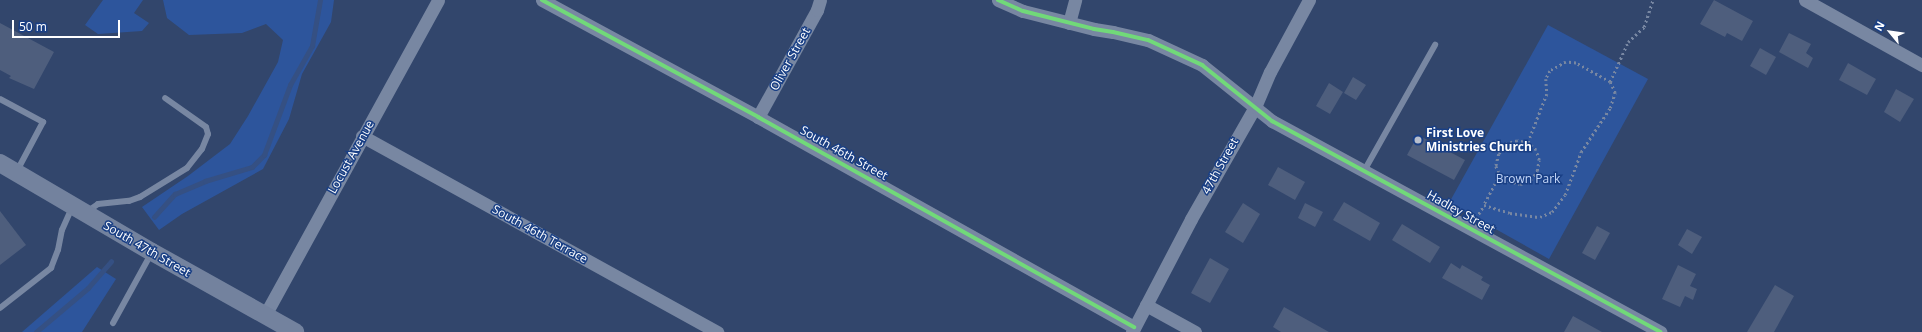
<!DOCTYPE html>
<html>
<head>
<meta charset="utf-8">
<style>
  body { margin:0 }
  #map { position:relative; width:1922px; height:332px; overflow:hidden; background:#32466c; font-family:"Open Sans",sans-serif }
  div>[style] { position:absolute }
  .green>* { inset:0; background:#2d559c }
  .stream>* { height:4.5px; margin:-2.25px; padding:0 2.25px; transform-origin:2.25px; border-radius:2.25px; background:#355083 }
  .building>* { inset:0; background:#4e5e7d }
  .path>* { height:2.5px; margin-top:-1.25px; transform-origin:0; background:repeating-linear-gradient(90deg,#7887a2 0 2px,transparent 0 5px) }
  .lane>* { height:6px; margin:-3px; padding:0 3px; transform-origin:3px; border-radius:3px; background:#7887a2 }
  .street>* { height:13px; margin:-6.5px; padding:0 6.5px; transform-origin:6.5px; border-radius:6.5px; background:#7887a2 }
  .secondary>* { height:18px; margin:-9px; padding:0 9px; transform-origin:9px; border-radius:9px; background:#73829e }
  .cycleway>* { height:4px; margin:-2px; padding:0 2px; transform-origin:2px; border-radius:2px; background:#71d979 }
  .dots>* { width:11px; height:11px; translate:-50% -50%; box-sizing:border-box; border:2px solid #193f85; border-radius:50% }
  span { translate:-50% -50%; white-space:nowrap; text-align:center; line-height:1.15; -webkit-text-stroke:3px #193f85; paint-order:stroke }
  .street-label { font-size:12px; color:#fff }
  .poi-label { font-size:12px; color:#fff; font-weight:700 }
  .left { translate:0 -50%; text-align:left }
  .park-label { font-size:12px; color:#c4d7f9 }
  .north { position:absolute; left:1870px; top:12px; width:40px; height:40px; -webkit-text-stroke:3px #193f85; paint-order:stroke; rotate:299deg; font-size:11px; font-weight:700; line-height:16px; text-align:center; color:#fff }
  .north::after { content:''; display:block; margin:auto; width:14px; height:18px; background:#fff; clip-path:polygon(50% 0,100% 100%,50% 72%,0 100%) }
  .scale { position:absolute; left:12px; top:20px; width:108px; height:18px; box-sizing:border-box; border:2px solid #fff; border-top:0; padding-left:5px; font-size:12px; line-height:14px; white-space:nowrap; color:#fff; -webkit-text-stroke:3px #193f85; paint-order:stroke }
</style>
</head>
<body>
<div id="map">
  <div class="green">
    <i style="clip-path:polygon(103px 0,143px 0,134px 13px,149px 23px,142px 31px,98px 34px,85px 25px)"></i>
    <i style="clip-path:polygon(163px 0,334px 0,331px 22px,302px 74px,289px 119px,263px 169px,182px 214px,159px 230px,142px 207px,188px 176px,230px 144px,248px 116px,278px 62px,283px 40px,266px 24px,242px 33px,189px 35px,167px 18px)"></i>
    <i style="clip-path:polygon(1548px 25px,1648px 79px,1549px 259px,1449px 203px)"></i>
    <i style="clip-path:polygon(97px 267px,116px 279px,82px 332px,22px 332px)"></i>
  </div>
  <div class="stream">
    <i style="left:154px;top:217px;width:31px;rotate:-48deg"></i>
    <i style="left:175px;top:194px;width:33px;rotate:-23deg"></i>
    <i style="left:205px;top:181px;width:49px;rotate:-16.6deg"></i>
    <i style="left:252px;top:167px;width:17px;rotate:-45deg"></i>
    <i style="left:264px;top:155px;width:75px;rotate:-69.6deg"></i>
    <i style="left:290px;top:85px;width:45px;rotate:-60.6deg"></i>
    <i style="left:312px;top:46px;width:47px;rotate:-80.1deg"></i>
    <i style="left:36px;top:332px;width:68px;rotate:-40.2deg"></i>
    <i style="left:88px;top:288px;width:35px;rotate:-49deg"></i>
  </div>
  <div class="building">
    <i style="clip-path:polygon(1714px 0,1753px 21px,1742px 41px,1727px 33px,1725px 37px,1700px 24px)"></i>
    <i style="clip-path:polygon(0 23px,54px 52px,34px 89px,9px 78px,11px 76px,0 70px)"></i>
    <i style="clip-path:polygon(1789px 33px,1811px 44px,1806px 53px,1813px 58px,1808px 68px,1779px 52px)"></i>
    <i style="clip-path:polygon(1760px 48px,1776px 57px,1766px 75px,1750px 66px)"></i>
    <i style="clip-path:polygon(1848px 63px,1876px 79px,1867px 95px,1839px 80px)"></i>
    <i style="clip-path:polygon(1353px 77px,1366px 85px,1356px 100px,1344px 93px)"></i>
    <i style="clip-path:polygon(1329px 83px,1343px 92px,1330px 114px,1316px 106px)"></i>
    <i style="clip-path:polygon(1896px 89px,1914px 99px,1900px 122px,1884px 112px)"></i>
    <i style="clip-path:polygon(1418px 135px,1465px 160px,1454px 180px,1407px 155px)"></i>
    <i style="clip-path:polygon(1278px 167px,1305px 182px,1295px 200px,1268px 185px)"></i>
    <i style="clip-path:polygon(1344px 202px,1380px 223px,1370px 241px,1333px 220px)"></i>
    <i style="clip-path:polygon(1243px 203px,1260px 214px,1243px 243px,1225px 232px)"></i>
    <i style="clip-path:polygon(1305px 203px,1323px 212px,1315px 227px,1298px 218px)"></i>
    <i style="clip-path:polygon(0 211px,26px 245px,0 265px)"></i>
    <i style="clip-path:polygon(1402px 224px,1440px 247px,1430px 263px,1392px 240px)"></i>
    <i style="clip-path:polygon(1597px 226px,1610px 233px,1595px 260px,1582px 253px)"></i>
    <i style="clip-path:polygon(1687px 229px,1702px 237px,1692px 254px,1678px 245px)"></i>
    <i style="clip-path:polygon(1210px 258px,1229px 269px,1210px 303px,1191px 293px)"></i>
    <i style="clip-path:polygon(1451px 263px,1460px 269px,1462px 265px,1483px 277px,1481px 280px,1490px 285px,1482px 300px,1442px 278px)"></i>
    <i style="clip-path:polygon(1678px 265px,1696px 274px,1690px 286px,1697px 289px,1693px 300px,1685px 296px,1680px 307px,1662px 299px)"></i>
    <i style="clip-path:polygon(1775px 285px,1794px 296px,1774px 332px,1747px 332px)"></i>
    <i style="clip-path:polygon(1284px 307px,1329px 332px,1281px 332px,1273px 327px)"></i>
    <i style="clip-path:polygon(1573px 316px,1602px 332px,1564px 332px)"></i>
  </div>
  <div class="path">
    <i style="left:1610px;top:82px;width:44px;rotate:-65.8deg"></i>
    <i style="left:1628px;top:42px;width:22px;rotate:-43deg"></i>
    <i style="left:1644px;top:27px;width:28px;rotate:-72deg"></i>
    <i style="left:1500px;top:175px;width:11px;rotate:34deg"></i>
    <i style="left:1509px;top:181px;width:11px;rotate:15deg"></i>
    <i style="left:1520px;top:184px;width:12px;rotate:-20deg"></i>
    <i style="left:1531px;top:180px;width:11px;rotate:-56deg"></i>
    <i style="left:1537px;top:171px;width:11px;rotate:-80deg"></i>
    <i style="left:1539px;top:160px;width:10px;rotate:-107deg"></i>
    <i style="left:1536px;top:150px;width:11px;rotate:-139deg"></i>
    <i style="left:1476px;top:218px;width:15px;rotate:-58deg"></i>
    <i style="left:1484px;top:205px;width:27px;rotate:17deg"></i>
    <i style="left:1510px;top:213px;width:30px;rotate:8deg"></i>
    <i style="left:1540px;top:217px;width:13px;rotate:-23deg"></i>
    <i style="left:1552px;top:212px;width:21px;rotate:-53deg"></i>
    <i style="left:1565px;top:195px;width:46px;rotate:-69.6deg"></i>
    <i style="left:1581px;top:152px;width:53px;rotate:-56.6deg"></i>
    <i style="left:1610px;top:108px;width:16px;rotate:-72deg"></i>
    <i style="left:1615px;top:93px;width:12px;rotate:-114deg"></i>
    <i style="left:1610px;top:82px;width:39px;rotate:-151deg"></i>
    <i style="left:1576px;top:63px;width:10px;rotate:-174deg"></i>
    <i style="left:1566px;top:62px;width:18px;rotate:151deg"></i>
    <i style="left:1550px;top:71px;width:9px;rotate:117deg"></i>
    <i style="left:1546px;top:79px;width:15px;rotate:86deg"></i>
    <i style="left:1547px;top:94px;width:53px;rotate:111.2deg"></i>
    <i style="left:1528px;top:143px;width:11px;rotate:-170deg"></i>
    <i style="left:1517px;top:141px;width:11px;rotate:165deg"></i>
    <i style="left:1506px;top:144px;width:12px;rotate:125deg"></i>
    <i style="left:1499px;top:154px;width:12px;rotate:104deg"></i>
    <i style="left:1496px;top:166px;width:10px;rotate:66deg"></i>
    <i style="left:1500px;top:175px;width:34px;rotate:118deg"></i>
  </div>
  <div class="lane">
    <i style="left:0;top:99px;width:49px;rotate:28.1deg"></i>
    <i style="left:43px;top:122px;width:55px;rotate:118deg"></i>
    <i style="left:1364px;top:171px;width:145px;rotate:-60.6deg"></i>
    <i style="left:88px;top:211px;width:12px;rotate:-35deg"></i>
    <i style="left:98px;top:204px;width:31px;rotate:-6deg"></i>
    <i style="left:129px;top:201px;width:12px;rotate:-20deg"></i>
    <i style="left:140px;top:197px;width:55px;rotate:-31.7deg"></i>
    <i style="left:187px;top:168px;width:24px;rotate:-52deg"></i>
    <i style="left:202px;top:149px;width:16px;rotate:-68deg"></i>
    <i style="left:208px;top:134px;width:7px;rotate:-106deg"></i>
    <i style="left:206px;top:127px;width:50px;rotate:-144.7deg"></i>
    <i style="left:0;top:308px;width:65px;rotate:-38.1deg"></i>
    <i style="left:51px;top:268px;width:19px;rotate:-69deg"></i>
    <i style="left:58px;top:250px;width:20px;rotate:-79deg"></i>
    <i style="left:62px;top:230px;width:24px;rotate:-66deg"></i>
    <i style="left:113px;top:323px;width:79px;rotate:-61.2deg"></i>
  </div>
  <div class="street">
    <i style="left:542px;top:0;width:246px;rotate:28.4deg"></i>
    <i style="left:758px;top:117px;width:431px;rotate:29.2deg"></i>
    <i style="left:998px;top:0;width:27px;rotate:24deg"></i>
    <i style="left:1023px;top:11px;width:73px;rotate:14.2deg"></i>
    <i style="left:1094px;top:29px;width:19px;rotate:9deg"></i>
    <i style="left:1113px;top:32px;width:36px;rotate:13deg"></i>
    <i style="left:1148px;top:40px;width:60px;rotate:24.8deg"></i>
    <i style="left:1202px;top:65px;width:90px;rotate:38.7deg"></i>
    <i style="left:1272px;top:121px;width:442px;rotate:28.5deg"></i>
    <i style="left:1805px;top:0;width:134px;rotate:29.1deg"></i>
    <i style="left:1069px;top:23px;width:24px;rotate:-75deg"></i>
    <i style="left:758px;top:117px;width:122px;rotate:-61.1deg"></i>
    <i style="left:817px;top:10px;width:10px;rotate:-73deg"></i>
    <i style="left:362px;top:136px;width:406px;rotate:28.9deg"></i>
    <i style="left:1146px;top:305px;width:56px;rotate:28.9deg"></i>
    <i style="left:265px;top:315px;width:359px;rotate:-61.2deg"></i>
    <i style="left:1132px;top:332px;width:127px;rotate:-62.4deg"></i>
    <i style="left:1191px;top:219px;width:129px;rotate:-60.3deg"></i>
    <i style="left:1255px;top:107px;width:38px;rotate:-67deg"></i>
    <i style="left:1270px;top:72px;width:82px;rotate:-61.6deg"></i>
  </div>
  <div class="secondary">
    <i style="left:0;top:163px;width:176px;rotate:30.4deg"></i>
    <i style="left:152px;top:252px;width:164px;rotate:29.2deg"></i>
  </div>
  <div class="cycleway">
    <i style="left:542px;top:0;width:246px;rotate:28.4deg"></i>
    <i style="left:758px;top:117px;width:431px;rotate:29.2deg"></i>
    <i style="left:998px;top:0;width:27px;rotate:24deg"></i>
    <i style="left:1023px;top:11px;width:73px;rotate:14.2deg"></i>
    <i style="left:1094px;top:29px;width:19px;rotate:9deg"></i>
    <i style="left:1113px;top:32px;width:36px;rotate:13deg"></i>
    <i style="left:1148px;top:40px;width:60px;rotate:24.8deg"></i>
    <i style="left:1202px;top:65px;width:90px;rotate:38.7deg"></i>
    <i style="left:1272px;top:121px;width:442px;rotate:28.5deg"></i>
  </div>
  <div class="dots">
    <i style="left:1418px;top:140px;background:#b7becc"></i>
  </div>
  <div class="street-label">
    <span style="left:790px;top:59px;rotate:-61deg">Oliver Street</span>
    <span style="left:844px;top:153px;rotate:29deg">South 46th Street</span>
    <span style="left:351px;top:157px;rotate:-61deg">Locust Avenue</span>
    <span style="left:1220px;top:166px;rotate:-61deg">47th Street</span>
    <span style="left:1461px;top:212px;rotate:29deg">Hadley Street</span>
    <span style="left:540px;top:234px;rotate:29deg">South 46th Terrace</span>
    <span style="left:147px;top:249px;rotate:30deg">South 47th Street</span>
  </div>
  <div class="poi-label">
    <span class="left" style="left:1426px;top:140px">First Love<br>Ministries Church</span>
  </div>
  <div class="park-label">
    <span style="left:1528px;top:179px">Brown Park</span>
  </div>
  <div class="north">N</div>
  <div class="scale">50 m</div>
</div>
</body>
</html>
